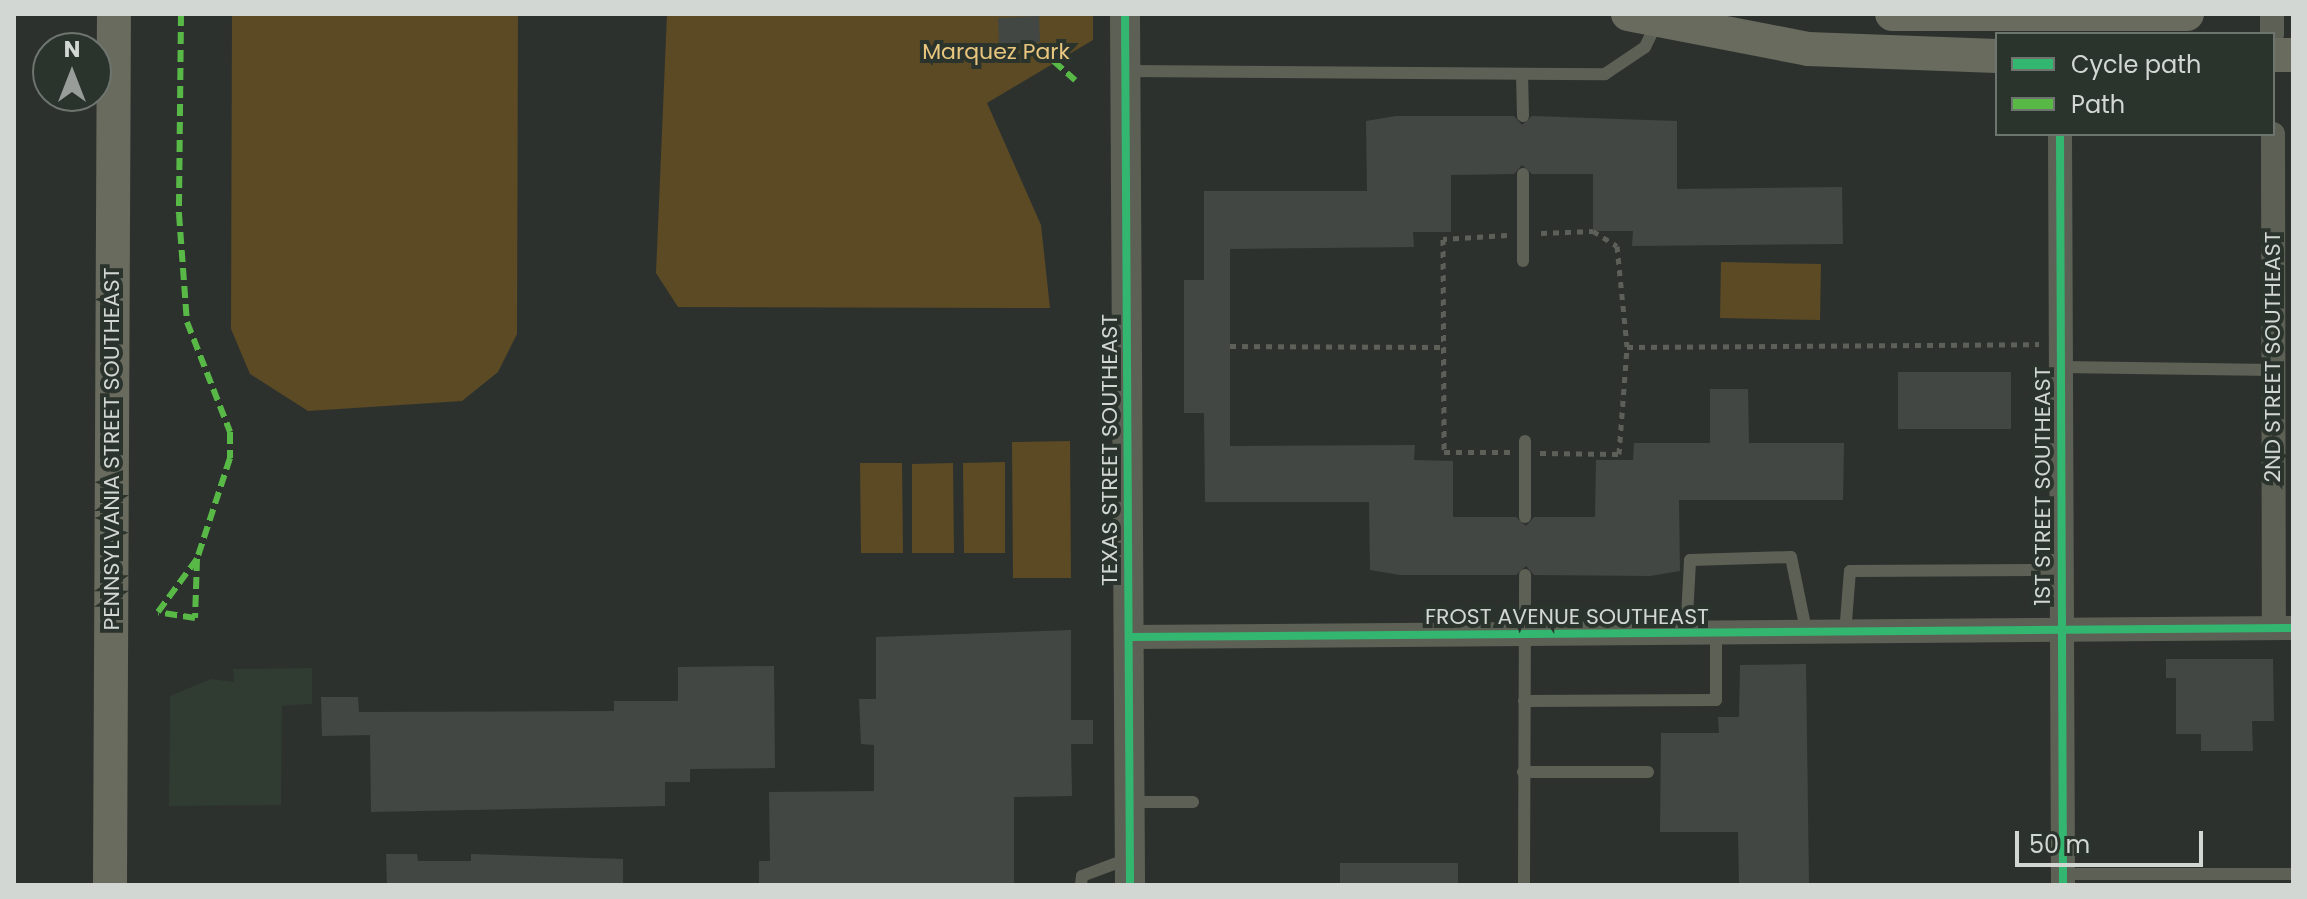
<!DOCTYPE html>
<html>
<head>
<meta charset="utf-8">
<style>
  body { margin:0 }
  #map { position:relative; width:2307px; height:899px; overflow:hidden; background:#2d312e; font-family:Poppins,sans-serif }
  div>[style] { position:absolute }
  .built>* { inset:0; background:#303b32 }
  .green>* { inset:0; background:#5b4a24 }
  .building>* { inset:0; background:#434744 }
  .path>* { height:5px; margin-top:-2.5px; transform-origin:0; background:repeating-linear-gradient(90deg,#5d6058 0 6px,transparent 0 12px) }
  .service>* { height:12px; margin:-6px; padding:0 6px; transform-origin:6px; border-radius:6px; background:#5d6155 }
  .minor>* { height:24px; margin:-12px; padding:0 12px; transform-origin:12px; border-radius:12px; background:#5d6155 }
  .tertiary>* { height:30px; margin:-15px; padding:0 15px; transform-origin:15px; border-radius:15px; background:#5d6155 }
  .secondary>* { height:34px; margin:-17px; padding:0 17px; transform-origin:17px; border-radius:17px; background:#686b5d }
  .quiet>* { height:6px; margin-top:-3px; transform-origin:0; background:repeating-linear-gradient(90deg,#58b947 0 12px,transparent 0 18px) }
  .cycleway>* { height:8px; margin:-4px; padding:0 4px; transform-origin:4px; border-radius:4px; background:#33b770 }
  span { translate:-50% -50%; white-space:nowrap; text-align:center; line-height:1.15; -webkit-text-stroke:8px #2b332d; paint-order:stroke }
  .park-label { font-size:22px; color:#e8c67e }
  .street-label { font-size:22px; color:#d2d7d3 }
  .frame { position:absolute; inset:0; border:16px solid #d2d7d3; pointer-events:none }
  .legend { position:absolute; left:1995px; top:32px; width:280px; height:104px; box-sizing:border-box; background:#2b332d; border:2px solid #6e756f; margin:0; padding:10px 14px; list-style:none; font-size:24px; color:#d2d7d3 }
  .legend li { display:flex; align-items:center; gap:16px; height:40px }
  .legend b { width:40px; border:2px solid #6e756f }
  .north { position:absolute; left:32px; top:32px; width:80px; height:80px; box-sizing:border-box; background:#2b332d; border:2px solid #6e756f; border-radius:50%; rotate:0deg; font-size:22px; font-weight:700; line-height:32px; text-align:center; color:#d2d7d3 }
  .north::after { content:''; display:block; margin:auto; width:28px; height:36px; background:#989d99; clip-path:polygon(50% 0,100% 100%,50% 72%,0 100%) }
  .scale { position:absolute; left:2015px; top:831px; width:188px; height:36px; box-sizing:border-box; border:4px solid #d2d7d3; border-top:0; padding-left:10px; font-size:24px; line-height:28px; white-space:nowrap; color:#d2d7d3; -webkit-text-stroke:6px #2b332d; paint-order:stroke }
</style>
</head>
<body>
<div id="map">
  <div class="built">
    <i style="clip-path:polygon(312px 668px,312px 704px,282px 706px,281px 805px,169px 806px,170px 696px,211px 679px,234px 682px,233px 669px)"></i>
  </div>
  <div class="green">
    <i style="clip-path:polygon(232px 14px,518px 14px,517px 334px,498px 372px,462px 401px,308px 411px,250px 374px,231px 329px)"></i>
    <i style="clip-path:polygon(667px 14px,1093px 14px,1093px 40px,987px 103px,1041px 225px,1050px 308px,678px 307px,656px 273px)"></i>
    <i style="clip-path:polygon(1721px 262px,1821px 264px,1820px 320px,1720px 318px)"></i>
    <i style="clip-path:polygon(1070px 441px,1071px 578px,1013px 578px,1012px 442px)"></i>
    <i style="clip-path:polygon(1005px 462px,1005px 553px,964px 553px,963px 463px)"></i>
    <i style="clip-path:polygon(860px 463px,902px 463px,903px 553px,861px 553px)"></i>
    <i style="clip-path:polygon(953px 463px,954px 553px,912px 553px,912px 464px)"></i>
  </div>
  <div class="building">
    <i style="clip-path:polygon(1039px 16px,1040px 42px,999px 44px,998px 18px)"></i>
    <i style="clip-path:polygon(1396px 116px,1514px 116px,1522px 125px,1532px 116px,1677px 121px,1677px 189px,1842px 187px,1843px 244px,1632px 246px,1633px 231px,1593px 231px,1593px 174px,1532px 174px,1522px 165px,1514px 174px,1451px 175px,1451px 232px,1413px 232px,1414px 247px,1230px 249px,1230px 446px,1415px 445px,1414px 460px,1453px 461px,1453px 517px,1516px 517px,1526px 526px,1534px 517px,1595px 517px,1596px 460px,1633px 460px,1634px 443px,1710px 443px,1710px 389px,1748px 389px,1749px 443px,1844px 443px,1843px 500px,1679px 500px,1680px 571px,1650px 576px,1534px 575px,1526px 566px,1516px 575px,1400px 575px,1370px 570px,1369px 502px,1205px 502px,1204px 413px,1184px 413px,1184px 280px,1204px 280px,1204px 191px,1367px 191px,1366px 121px)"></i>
    <i style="clip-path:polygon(1898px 372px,2011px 372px,2011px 429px,1898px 429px)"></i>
    <i style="clip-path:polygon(1071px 630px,1071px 720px,1093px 720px,1093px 744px,1071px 744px,1072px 796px,1014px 797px,1014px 885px,759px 885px,759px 861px,770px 861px,769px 792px,874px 791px,874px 745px,861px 744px,859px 699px,876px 699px,876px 637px)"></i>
    <i style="clip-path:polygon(2166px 659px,2273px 659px,2274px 721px,2252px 721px,2253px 751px,2201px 751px,2201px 734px,2176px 734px,2176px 678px,2166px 678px)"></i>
    <i style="clip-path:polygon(1806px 664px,1809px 885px,1739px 885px,1738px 832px,1660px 832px,1661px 733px,1719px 733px,1718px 717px,1739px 717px,1740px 665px)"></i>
    <i style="clip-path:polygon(774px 666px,775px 768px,690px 769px,690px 782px,665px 782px,665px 806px,371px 812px,370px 735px,322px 736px,321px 697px,358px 697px,359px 712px,614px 711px,614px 701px,678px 701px,678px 667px)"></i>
    <i style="clip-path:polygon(386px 854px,417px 854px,418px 861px,471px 861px,471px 854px,623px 859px,623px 883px,387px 885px)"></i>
    <i style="clip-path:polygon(1340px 863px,1458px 863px,1458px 885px,1340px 885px)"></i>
  </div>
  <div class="path">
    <i style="left:1541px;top:233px;width:52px;rotate:-2.2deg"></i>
    <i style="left:1593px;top:231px;width:28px;rotate:32deg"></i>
    <i style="left:1617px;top:246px;width:101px;rotate:84.3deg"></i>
    <i style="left:1507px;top:235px;width:64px;rotate:176.4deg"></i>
    <i style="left:1443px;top:239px;width:213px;rotate:89.7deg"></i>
    <i style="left:1444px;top:452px;width:66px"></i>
    <i style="left:1230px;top:346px;width:214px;rotate:0.3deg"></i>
    <i style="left:1540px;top:453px;width:79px;rotate:0.7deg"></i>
    <i style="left:1619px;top:454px;width:107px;rotate:-85.7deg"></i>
    <i style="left:1627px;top:347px;width:412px;rotate:-0.4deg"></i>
  </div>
  <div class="service">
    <i style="left:1126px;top:71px;width:479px;rotate:0.4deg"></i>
    <i style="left:1605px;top:74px;width:48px;rotate:-34deg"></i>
    <i style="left:1645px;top:47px;width:28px;rotate:-64deg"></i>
    <i style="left:1522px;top:74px;width:42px;rotate:88.6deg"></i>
    <i style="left:1523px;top:174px;width:87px;rotate:90deg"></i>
    <i style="left:2061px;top:367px;width:212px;rotate:0.8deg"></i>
    <i style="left:1525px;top:517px;width:76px;rotate:-90deg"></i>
    <i style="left:1845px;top:634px;width:63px;rotate:-85.5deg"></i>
    <i style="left:1850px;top:571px;width:197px;rotate:-0.3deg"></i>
    <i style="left:1686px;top:635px;width:75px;rotate:-86.9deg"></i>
    <i style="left:1690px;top:560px;width:101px;rotate:-1.7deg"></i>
    <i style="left:1791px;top:557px;width:80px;rotate:78.4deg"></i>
    <i style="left:1524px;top:701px;width:192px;rotate:-0.3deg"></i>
    <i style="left:1716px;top:700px;width:65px;rotate:-90deg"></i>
    <i style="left:1523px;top:772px;width:125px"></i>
    <i style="left:1130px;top:802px;width:63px"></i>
    <i style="left:2063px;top:874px;width:230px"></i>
    <i style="left:1081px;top:885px;width:9px;rotate:-84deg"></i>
    <i style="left:1082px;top:876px;width:51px;rotate:-20.6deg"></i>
    <i style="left:1524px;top:885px;width:310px;rotate:-89.8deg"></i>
  </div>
  <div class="minor">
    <i style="left:2272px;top:14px;width:20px;rotate:90deg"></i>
    <i style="left:2060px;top:134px;width:751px;rotate:89.77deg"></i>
    <i style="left:2273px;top:134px;width:494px;rotate:89.9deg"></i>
    <i style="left:1130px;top:637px;width:1163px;rotate:-0.44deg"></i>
  </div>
  <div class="tertiary">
    <i style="left:1125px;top:14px;width:871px;rotate:89.67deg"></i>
  </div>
  <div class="secondary">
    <i style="left:1628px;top:14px;width:183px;rotate:11deg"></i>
    <i style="left:1808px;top:49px;width:189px;rotate:2.1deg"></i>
    <i style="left:1892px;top:14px;width:295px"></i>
    <i style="left:2273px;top:55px;width:20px"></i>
    <i style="left:110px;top:885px;width:871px;rotate:-89.74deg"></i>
  </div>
  <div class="quiet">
    <i style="left:181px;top:14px;width:200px;rotate:90.6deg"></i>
    <i style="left:179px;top:214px;width:108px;rotate:85.8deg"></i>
    <i style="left:187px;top:322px;width:118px;rotate:68.6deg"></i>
    <i style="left:230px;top:432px;width:26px;rotate:90deg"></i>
    <i style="left:230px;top:458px;width:106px;rotate:108.1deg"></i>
    <i style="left:197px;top:559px;width:59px;rotate:91.9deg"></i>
    <i style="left:195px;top:618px;width:37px;rotate:-171deg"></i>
    <i style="left:158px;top:612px;width:66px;rotate:-53.7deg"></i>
    <i style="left:1040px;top:49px;width:47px;rotate:41.5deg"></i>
  </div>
  <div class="cycleway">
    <i style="left:1125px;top:14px;width:871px;rotate:89.67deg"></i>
    <i style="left:2060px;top:134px;width:751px;rotate:89.77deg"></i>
    <i style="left:1130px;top:637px;width:1163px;rotate:-0.44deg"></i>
  </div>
  <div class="park-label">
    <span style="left:996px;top:52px">Marquez Park</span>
  </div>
  <div class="street-label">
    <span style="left:2273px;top:357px;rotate:-90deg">2ND STREET SOUTHEAST</span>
    <span style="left:112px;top:449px;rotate:-90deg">PENNSYLVANIA STREET SOUTHEAST</span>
    <span style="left:1110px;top:450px;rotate:-90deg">TEXAS STREET SOUTHEAST</span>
    <span style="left:2043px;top:486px;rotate:-90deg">1ST STREET SOUTHEAST</span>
    <span style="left:1567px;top:617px">FROST AVENUE SOUTHEAST</span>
  </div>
  <div class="frame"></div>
  <ul class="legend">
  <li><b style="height:10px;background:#33b770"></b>Cycle path</li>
  <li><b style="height:10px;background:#58b947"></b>Path</li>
  </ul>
  <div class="north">N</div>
  <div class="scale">50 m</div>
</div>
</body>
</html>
